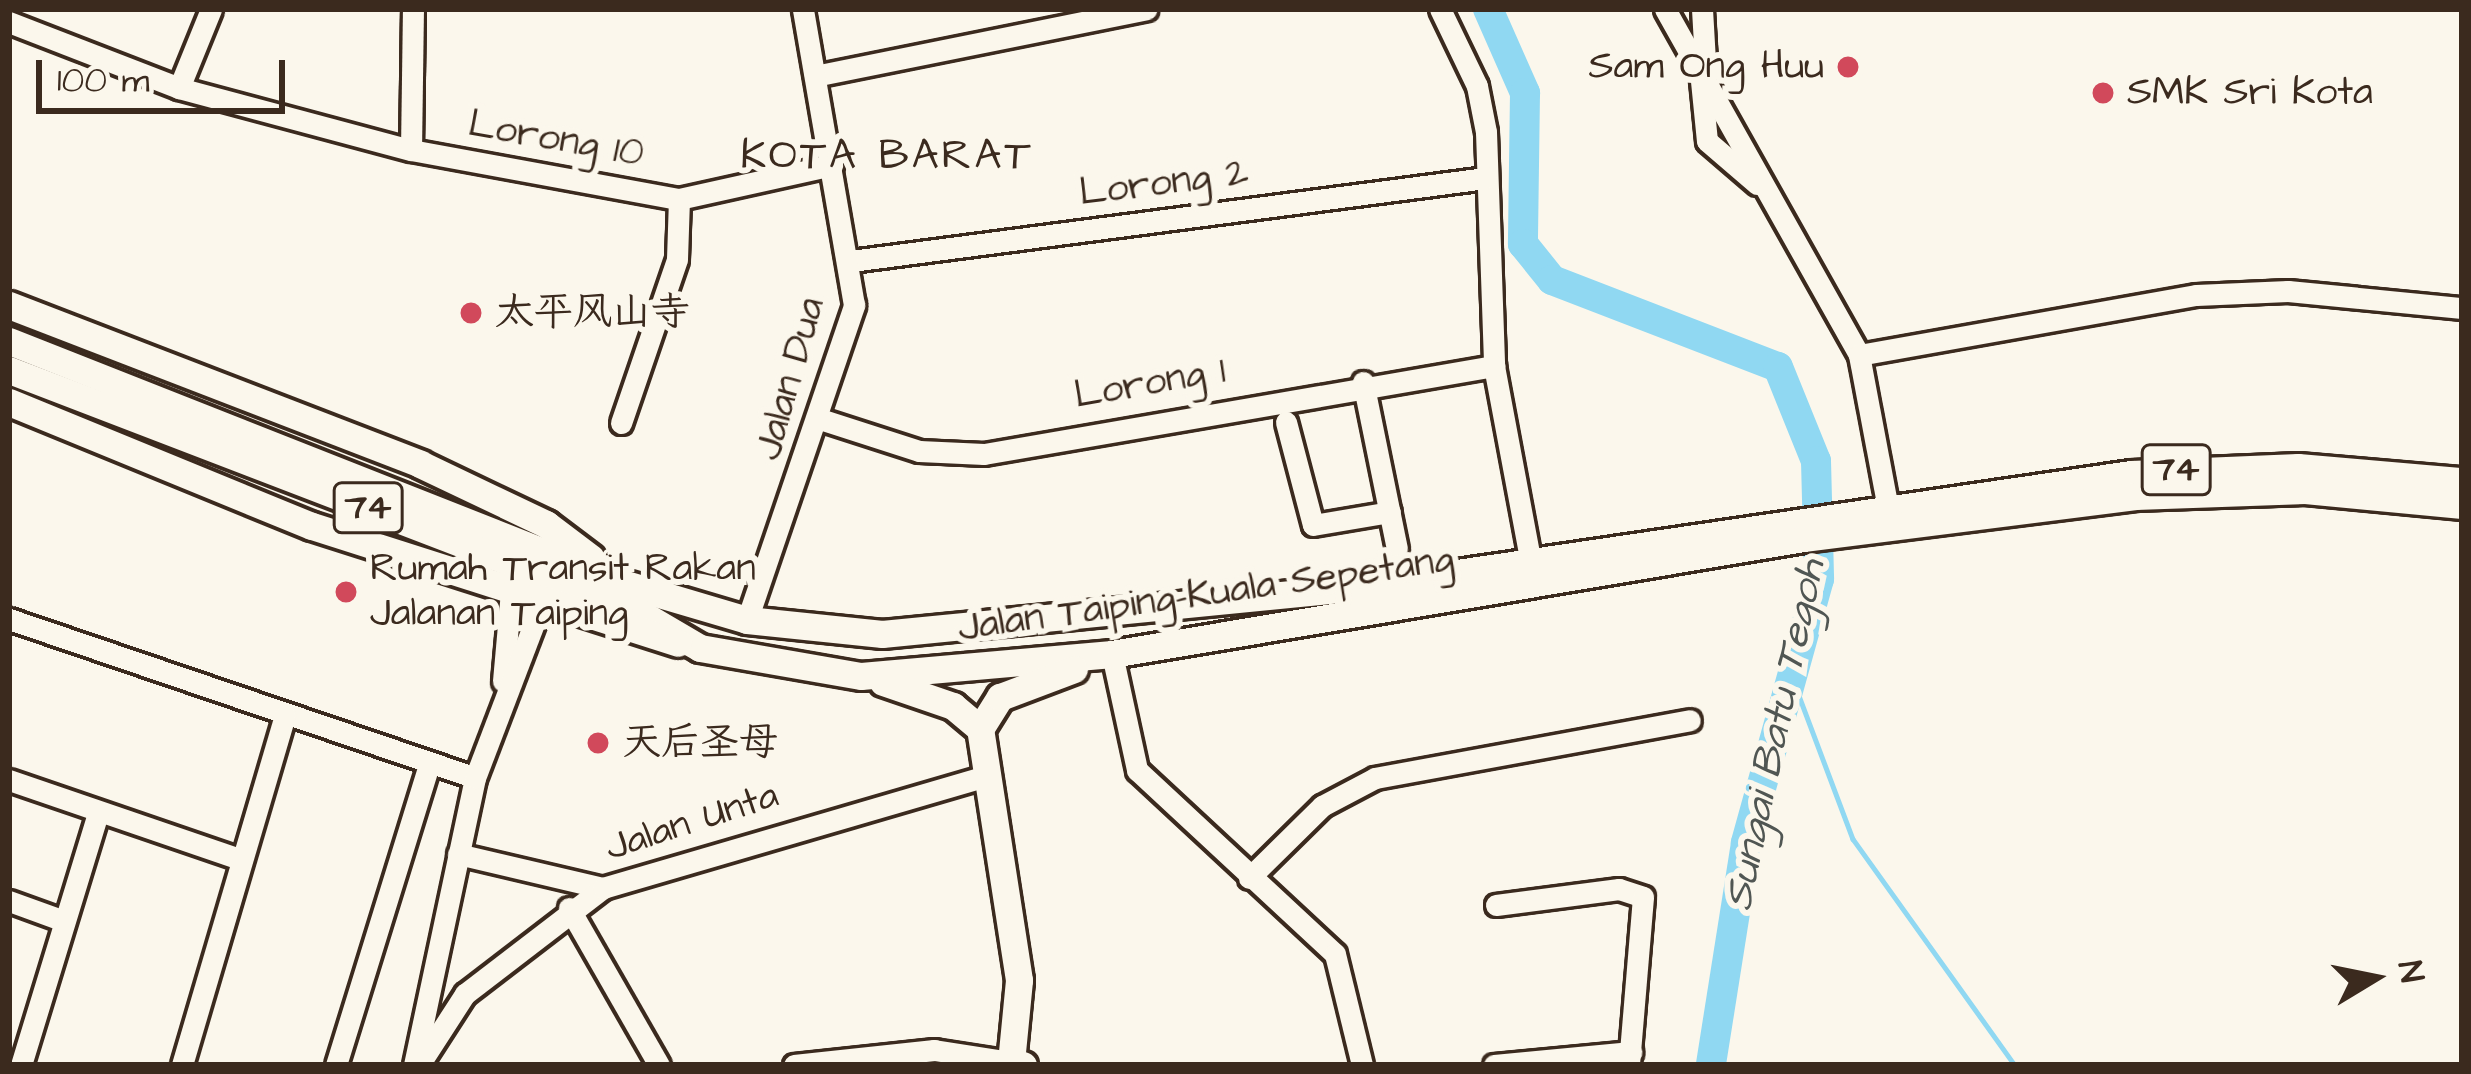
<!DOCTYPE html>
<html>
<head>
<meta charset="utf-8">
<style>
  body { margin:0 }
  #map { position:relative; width:2471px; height:1074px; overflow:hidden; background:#fbf7ec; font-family:"Architects Daughter","LXGW WenKai TC",sans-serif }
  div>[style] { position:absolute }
  .stream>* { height:4.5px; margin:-2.25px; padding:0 2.25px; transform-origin:2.25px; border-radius:2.25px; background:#90d8f2 }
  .river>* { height:30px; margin:-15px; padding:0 15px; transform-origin:15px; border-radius:15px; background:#90d8f2 }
  .roads { filter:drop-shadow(3px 0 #3b2a1e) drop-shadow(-3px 0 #3b2a1e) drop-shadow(0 3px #3b2a1e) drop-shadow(0 -3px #3b2a1e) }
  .minor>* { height:21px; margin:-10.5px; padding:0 10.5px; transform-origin:10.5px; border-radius:10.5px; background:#fbf7ec }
  .major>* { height:27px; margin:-13.5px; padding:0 13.5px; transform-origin:13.5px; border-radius:13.5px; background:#fbf7ec }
  .dots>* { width:33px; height:33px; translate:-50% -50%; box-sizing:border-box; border:6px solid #fbf7ec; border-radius:50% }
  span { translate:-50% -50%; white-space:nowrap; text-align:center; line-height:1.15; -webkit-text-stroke:12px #fbf7ec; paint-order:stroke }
  .shield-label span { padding:3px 9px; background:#fbf7ec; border:3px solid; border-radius:9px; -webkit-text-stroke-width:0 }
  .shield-label { font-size:36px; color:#3b2a1e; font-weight:700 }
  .poi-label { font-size:39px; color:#3b2a1e }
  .right { translate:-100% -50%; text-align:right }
  .left { translate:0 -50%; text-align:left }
  .street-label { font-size:39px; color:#3b2a1e }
  .neighbourhood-label { font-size:42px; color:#3b2a1e; letter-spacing:3px }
  .water-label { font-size:42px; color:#505653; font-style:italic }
  .frame { position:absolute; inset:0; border:12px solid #3b2a1e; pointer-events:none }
  .north { position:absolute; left:2315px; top:918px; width:120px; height:120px; -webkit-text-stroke:9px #fbf7ec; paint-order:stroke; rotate:80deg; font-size:33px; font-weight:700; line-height:48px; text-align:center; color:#3b2a1e }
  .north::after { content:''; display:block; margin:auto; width:42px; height:54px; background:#3b2a1e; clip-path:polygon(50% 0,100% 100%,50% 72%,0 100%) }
  .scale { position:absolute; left:36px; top:60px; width:249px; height:54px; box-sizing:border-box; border:6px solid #3b2a1e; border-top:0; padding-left:15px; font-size:36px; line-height:42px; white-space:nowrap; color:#3b2a1e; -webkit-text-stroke:9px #fbf7ec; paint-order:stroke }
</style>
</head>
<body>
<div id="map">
  <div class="stream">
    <i style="left:1792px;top:677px;width:173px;rotate:69.4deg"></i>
    <i style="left:1853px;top:839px;width:278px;rotate:54.4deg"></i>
  </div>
  <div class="river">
    <i style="left:1488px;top:9px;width:92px;rotate:66.2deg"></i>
    <i style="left:1525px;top:93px;width:151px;rotate:90.8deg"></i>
    <i style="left:1523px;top:244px;width:46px;rotate:51.1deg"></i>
    <i style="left:1552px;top:280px;width:242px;rotate:21.1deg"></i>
    <i style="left:1778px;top:367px;width:101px;rotate:68deg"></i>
    <i style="left:1816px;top:461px;width:118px;rotate:88.5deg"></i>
    <i style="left:1819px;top:579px;width:274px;rotate:105.5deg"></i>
    <i style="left:1746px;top:843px;width:225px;rotate:99deg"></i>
  </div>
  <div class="roads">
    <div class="minor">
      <i style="left:1440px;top:9px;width:85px;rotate:64.3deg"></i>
      <i style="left:1477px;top:86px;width:47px;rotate:78.9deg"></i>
      <i style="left:1486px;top:132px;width:234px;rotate:88deg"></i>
      <i style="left:1494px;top:366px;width:195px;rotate:79.4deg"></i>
      <i style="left:1665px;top:9px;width:397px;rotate:60.7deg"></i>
      <i style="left:1859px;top:355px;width:172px;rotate:79.3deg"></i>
      <i style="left:1702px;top:9px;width:52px;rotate:86.7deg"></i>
      <i style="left:9px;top:22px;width:182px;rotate:21.2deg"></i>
      <i style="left:179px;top:88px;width:240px;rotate:15deg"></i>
      <i style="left:411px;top:150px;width:272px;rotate:10.4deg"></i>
      <i style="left:679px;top:199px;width:157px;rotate:-12.5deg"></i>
      <i style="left:1700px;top:71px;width:70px;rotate:84.3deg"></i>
      <i style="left:1707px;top:141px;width:66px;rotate:40.7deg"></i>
      <i style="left:815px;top:76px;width:338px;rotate:-11.4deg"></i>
      <i style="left:179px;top:88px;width:85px;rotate:-67.9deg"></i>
      <i style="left:411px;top:150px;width:141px;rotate:-89.2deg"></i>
      <i style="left:851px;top:261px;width:640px;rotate:-7.45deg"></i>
      <i style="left:1859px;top:355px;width:342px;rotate:-10.1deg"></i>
      <i style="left:2196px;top:295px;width:92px;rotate:-2.5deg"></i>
      <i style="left:2288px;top:291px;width:175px;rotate:5.6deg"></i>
      <i style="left:1363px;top:382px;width:170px;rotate:78.5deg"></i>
      <i style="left:823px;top:420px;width:101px;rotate:17.9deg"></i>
      <i style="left:919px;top:451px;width:65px;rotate:2.6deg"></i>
      <i style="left:984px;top:454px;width:518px;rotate:-9.79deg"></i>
      <i style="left:1286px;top:422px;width:106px;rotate:75.3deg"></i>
      <i style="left:1313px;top:525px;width:78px;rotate:-9.6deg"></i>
      <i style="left:621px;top:423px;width:173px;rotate:-71.1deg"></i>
      <i style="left:677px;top:259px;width:60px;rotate:-88.1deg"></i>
      <i style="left:9px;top:619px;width:492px;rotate:18.8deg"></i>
      <i style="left:747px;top:620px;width:333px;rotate:-71.2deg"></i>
      <i style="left:854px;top:305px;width:300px;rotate:-99.8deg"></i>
      <i style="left:1112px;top:654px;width:119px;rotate:77.8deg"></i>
      <i style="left:1137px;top:770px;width:270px;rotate:42.9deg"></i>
      <i style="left:1335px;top:954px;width:114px;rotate:76.3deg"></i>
      <i style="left:503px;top:681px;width:89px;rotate:-84.9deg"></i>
      <i style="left:9px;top:780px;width:246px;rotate:18.9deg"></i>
      <i style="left:458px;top:854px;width:149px;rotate:13.2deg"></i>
      <i style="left:1249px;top:878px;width:103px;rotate:-44.6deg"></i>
      <i style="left:1322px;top:806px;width:60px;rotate:-27.8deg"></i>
      <i style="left:1375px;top:778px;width:320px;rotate:-10.4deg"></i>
      <i style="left:9px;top:901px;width:59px;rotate:20deg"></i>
      <i style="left:1496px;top:905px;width:124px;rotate:-7.4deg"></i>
      <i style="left:1619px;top:889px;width:25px;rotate:18deg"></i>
      <i style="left:1643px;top:897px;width:169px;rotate:94.8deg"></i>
      <i style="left:569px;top:908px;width:181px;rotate:60.2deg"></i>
      <i style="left:21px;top:1065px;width:264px;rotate:-73deg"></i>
      <i style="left:182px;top:1065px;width:364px;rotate:-73.6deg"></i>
      <i style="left:336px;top:1065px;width:315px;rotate:-72.8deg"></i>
      <i style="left:414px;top:1065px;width:293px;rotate:-78deg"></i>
      <i style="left:475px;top:778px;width:187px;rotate:-69.1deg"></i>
      <i style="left:419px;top:1065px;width:85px;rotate:-57.1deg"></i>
      <i style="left:465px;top:994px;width:174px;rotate:-37.5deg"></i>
      <i style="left:603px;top:888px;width:398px;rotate:-16.3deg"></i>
      <i style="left:794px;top:1065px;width:141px;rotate:-6.1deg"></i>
      <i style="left:934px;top:1050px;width:78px;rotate:8.9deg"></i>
      <i style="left:1494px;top:1065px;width:138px;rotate:-5.4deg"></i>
    </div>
    <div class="major">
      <i style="left:9px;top:305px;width:441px;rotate:21.1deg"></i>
      <i style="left:420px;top:464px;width:140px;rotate:25.5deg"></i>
      <i style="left:546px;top:524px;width:56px;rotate:37.1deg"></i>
      <i style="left:9px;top:341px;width:659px;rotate:21.54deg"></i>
      <i style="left:622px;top:583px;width:130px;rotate:16.5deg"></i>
      <i style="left:747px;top:620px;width:136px;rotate:5.9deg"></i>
      <i style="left:882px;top:634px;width:475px;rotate:-5.6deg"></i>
      <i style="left:1355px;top:588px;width:784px;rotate:-8.36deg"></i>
      <i style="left:2131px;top:474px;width:167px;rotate:-2.4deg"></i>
      <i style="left:2298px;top:467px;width:165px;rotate:4.9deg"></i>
      <i style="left:9px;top:370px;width:670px;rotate:20.98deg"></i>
      <i style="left:635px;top:610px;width:75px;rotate:30.3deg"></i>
      <i style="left:700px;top:648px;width:163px;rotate:9.9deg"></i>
      <i style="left:861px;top:676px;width:252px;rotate:-5deg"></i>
      <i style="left:1112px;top:654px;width:701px;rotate:-9.53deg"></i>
      <i style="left:1803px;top:538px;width:335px;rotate:-7.2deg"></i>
      <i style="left:2135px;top:496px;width:170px;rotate:-2deg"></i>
      <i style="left:2305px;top:490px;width:158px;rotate:5.5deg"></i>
      <i style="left:9px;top:402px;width:327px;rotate:22.3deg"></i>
      <i style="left:312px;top:526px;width:384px;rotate:17.7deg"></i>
      <i style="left:883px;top:682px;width:74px;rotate:18.9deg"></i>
      <i style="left:953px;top:706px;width:35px;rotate:40deg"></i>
      <i style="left:1023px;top:1065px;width:12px;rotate:-166deg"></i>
      <i style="left:1011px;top:1062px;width:82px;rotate:-84.4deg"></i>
      <i style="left:1019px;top:980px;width:254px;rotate:-98.8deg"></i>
      <i style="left:980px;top:729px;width:38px;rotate:-58deg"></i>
      <i style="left:1000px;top:697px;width:79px;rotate:-20.7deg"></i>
    </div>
  </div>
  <div class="dots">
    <i style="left:1848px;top:67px;background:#d1495b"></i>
    <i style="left:2103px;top:93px;background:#d1495b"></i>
    <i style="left:471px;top:313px;background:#d1495b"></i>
    <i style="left:346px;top:592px;background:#d1495b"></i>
    <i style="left:598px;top:743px;background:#d1495b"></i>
  </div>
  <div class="shield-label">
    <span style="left:2176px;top:470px">74</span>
    <span style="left:368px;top:508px">74</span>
  </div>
  <div class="poi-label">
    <span class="right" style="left:1824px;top:67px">Sam Ong Huu</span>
    <span class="left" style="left:2127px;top:93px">SMK Sri Kota</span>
    <span class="left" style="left:495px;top:313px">太平风山寺</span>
    <span class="left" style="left:370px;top:592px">Rumah Transit Rakan<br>Jalanan Taiping</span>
    <span class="left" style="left:622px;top:743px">天后圣母</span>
  </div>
  <div class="street-label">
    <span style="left:556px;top:140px;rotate:10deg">Lorong 10</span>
    <span style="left:1164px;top:184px;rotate:-7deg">Lorong 2</span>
    <span style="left:791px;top:379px;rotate:-74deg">Jalan Dua</span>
    <span style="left:1150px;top:384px;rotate:-10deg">Lorong 1</span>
    <span style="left:1206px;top:595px;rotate:-8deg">Jalan Taiping-Kuala Sepetang</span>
    <span style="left:692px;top:822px;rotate:-18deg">Jalan Unta</span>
  </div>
  <div class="neighbourhood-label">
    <span style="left:887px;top:156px">KOTA BARAT</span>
  </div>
  <div class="water-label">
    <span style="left:1775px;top:735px;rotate:-78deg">Sungai Batu Tegoh</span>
  </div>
  <div class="frame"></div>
  <div class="north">N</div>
  <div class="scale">100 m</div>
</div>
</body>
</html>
